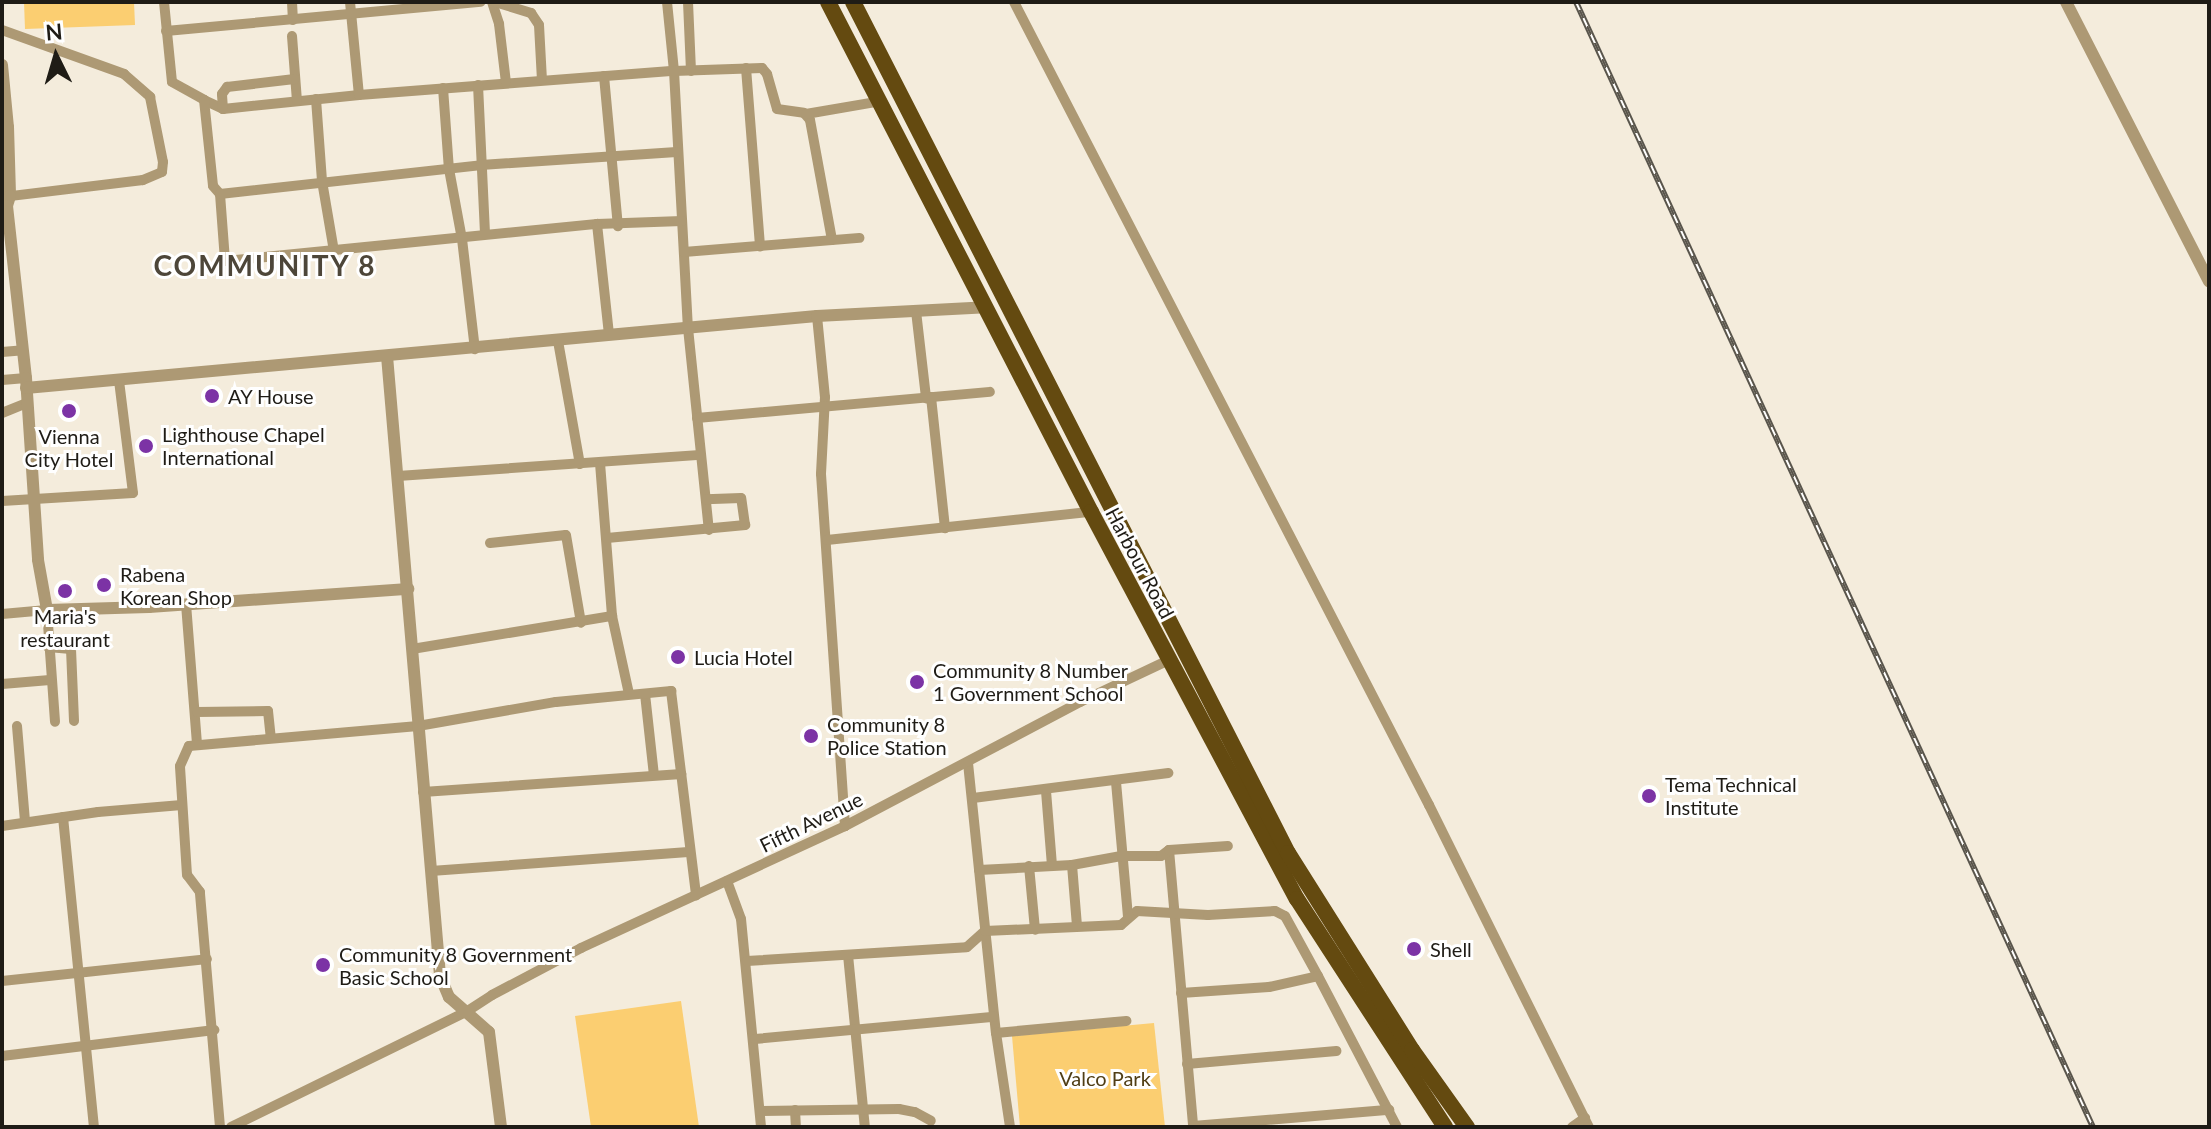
<!DOCTYPE html>
<html>
<head>
<meta charset="utf-8">
<style>
  body { margin:0 }
  #map { position:relative; width:2211px; height:1129px; overflow:hidden; background:#f4ecdc; font-family:Lato,sans-serif }
  div>[style] { position:absolute }
  .green>* { inset:0; background:#fbce71 }
  .minor>* { height:10px; margin:-5px; padding:0 5px; transform-origin:5px; border-radius:5px; background:#ad9974 }
  .tertiary>* { height:12px; margin:-6px; padding:0 6px; transform-origin:6px; border-radius:6px; background:#ad9974 }
  .trunk>* { height:16px; margin:-8px; padding:0 8px; transform-origin:8px; border-radius:8px; background:#644a10 }
  .rail>* { height:6px; margin-top:-3px; transform-origin:0; background:repeating-linear-gradient(90deg,#fff 0 9px,#59554c 0 18px); box-sizing:border-box; border-block:2px solid #59554c }
  .dots>* { width:22px; height:22px; translate:-50% -50%; box-sizing:border-box; border:4px solid #fff; border-radius:50% }
  span { translate:-50% -50%; white-space:nowrap; text-align:center; line-height:1.15; -webkit-text-stroke:6px #fff; paint-order:stroke }
  .poi-label { font-size:20px; color:#1f1c16 }
  .left { translate:0 -50%; text-align:left }
  .street-label { font-size:20px; color:#1f1c16 }
  .park-label { font-size:20px; color:#503e15 }
  .district-label { font-size:28px; color:#4d4639; font-weight:700; letter-spacing:2px }
  .frame { position:absolute; inset:0; border:4px solid #1f1c16; pointer-events:none }
  .north { position:absolute; left:16px; top:16px; width:80px; height:80px; -webkit-text-stroke:6px #fff; paint-order:stroke; rotate:355deg; font-size:22px; font-weight:700; line-height:32px; text-align:center; color:#1f1c16 }
  .north::after { content:''; display:block; margin:auto; width:28px; height:36px; background:#1f1c16; clip-path:polygon(50% 0,100% 100%,50% 72%,0 100%) }
</style>
</head>
<body>
<div id="map">
  <div class="green">
    <i style="clip-path:polygon(24px 2px,134px 2px,135px 25px,25px 29px)"></i>
    <i style="clip-path:polygon(681px 1001px,699px 1127px,591px 1127px,575px 1016px)"></i>
    <i style="clip-path:polygon(1154px 1023px,1165px 1127px,1020px 1127px,1012px 1036px)"></i>
  </div>
  <div class="minor">
    <i style="left:164px;top:2px;width:80px;rotate:84.3deg"></i>
    <i style="left:172px;top:82px;width:37px;rotate:29deg"></i>
    <i style="left:204px;top:100px;width:21px;rotate:25deg"></i>
    <i style="left:223px;top:109px;width:137px;rotate:-5.9deg"></i>
    <i style="left:292px;top:2px;width:18px;rotate:87deg"></i>
    <i style="left:350px;top:2px;width:93px;rotate:84.5deg"></i>
    <i style="left:359px;top:95px;width:316px;rotate:-4.4deg"></i>
    <i style="left:674px;top:71px;width:257px;rotate:86.9deg"></i>
    <i style="left:688px;top:328px;width:203px;rotate:84.1deg"></i>
    <i style="left:492px;top:2px;width:23px;rotate:72deg"></i>
    <i style="left:499px;top:24px;width:59px;rotate:83.2deg"></i>
    <i style="left:495px;top:2px;width:38px;rotate:17deg"></i>
    <i style="left:531px;top:13px;width:14px;rotate:56deg"></i>
    <i style="left:539px;top:25px;width:55px;rotate:86.9deg"></i>
    <i style="left:667px;top:2px;width:69px;rotate:84.2deg"></i>
    <i style="left:674px;top:71px;width:88px;rotate:-2deg"></i>
    <i style="left:762px;top:68px;width:8px;rotate:50deg"></i>
    <i style="left:767px;top:74px;width:36px;rotate:74deg"></i>
    <i style="left:777px;top:109px;width:27px;rotate:8deg"></i>
    <i style="left:804px;top:113px;width:9px;rotate:49deg"></i>
    <i style="left:810px;top:120px;width:122px;rotate:79.6deg"></i>
    <i style="left:688px;top:2px;width:69px;rotate:87.5deg"></i>
    <i style="left:1014px;top:2px;width:904px;rotate:62.67deg"></i>
    <i style="left:1429px;top:805px;width:360px;rotate:63.6deg"></i>
    <i style="left:2px;top:30px;width:130px;rotate:19.8deg"></i>
    <i style="left:124px;top:74px;width:35px;rotate:41deg"></i>
    <i style="left:150px;top:97px;width:66px;rotate:78.7deg"></i>
    <i style="left:163px;top:162px;width:10px;rotate:96deg"></i>
    <i style="left:162px;top:172px;width:21px;rotate:157deg"></i>
    <i style="left:143px;top:180px;width:134px;rotate:173.1deg"></i>
    <i style="left:166px;top:31px;width:316px;rotate:-5.3deg"></i>
    <i style="left:292px;top:36px;width:65px;rotate:85.6deg"></i>
    <i style="left:746px;top:68px;width:179px;rotate:85.5deg"></i>
    <i style="left:604px;top:76px;width:151px;rotate:84.7deg"></i>
    <i style="left:478px;top:85px;width:149px;rotate:87.3deg"></i>
    <i style="left:443px;top:88px;width:81px;rotate:85.8deg"></i>
    <i style="left:449px;top:169px;width:71px;rotate:79.5deg"></i>
    <i style="left:462px;top:239px;width:111px;rotate:83.3deg"></i>
    <i style="left:316px;top:99px;width:82px;rotate:85.8deg"></i>
    <i style="left:322px;top:181px;width:71px;rotate:80.3deg"></i>
    <i style="left:204px;top:100px;width:86px;rotate:84deg"></i>
    <i style="left:213px;top:186px;width:11px;rotate:49deg"></i>
    <i style="left:220px;top:194px;width:67px;rotate:85.7deg"></i>
    <i style="left:225px;top:261px;width:374px;rotate:-5.7deg"></i>
    <i style="left:597px;top:224px;width:85px;rotate:-2deg"></i>
    <i style="left:223px;top:109px;width:15px;rotate:-94deg"></i>
    <i style="left:222px;top:94px;width:9px;rotate:-54deg"></i>
    <i style="left:227px;top:87px;width:68px;rotate:-6.7deg"></i>
    <i style="left:806px;top:114px;width:76px;rotate:-9.8deg"></i>
    <i style="left:220px;top:194px;width:263px;rotate:-6.3deg"></i>
    <i style="left:481px;top:165px;width:196px;rotate:-3.8deg"></i>
    <i style="left:597px;top:224px;width:111px;rotate:83.8deg"></i>
    <i style="left:684px;top:252px;width:176px;rotate:-4.6deg"></i>
    <i style="left:916px;top:311px;width:88px;rotate:83.4deg"></i>
    <i style="left:817px;top:316px;width:81px;rotate:84.4deg"></i>
    <i style="left:825px;top:397px;width:77px;rotate:93deg"></i>
    <i style="left:821px;top:474px;width:353px;rotate:86.1deg"></i>
    <i style="left:558px;top:341px;width:125px;rotate:79.9deg"></i>
    <i style="left:2px;top:352px;width:21px;rotate:-5deg"></i>
    <i style="left:2px;top:380px;width:24px;rotate:-5deg"></i>
    <i style="left:931px;top:397px;width:132px;rotate:83.9deg"></i>
    <i style="left:2px;top:413px;width:27px;rotate:-22deg"></i>
    <i style="left:697px;top:418px;width:294px;rotate:-5.1deg"></i>
    <i style="left:600px;top:463px;width:153px;rotate:85.5deg"></i>
    <i style="left:612px;top:616px;width:80px;rotate:77.7deg"></i>
    <i style="left:398px;top:476px;width:303px;rotate:-4deg"></i>
    <i style="left:2px;top:501px;width:131px;rotate:-3.5deg"></i>
    <i style="left:133px;top:493px;width:114px;rotate:-97.1deg"></i>
    <i style="left:607px;top:538px;width:139px;rotate:-5.4deg"></i>
    <i style="left:745px;top:525px;width:27px;rotate:-98deg"></i>
    <i style="left:741px;top:498px;width:35px;rotate:178deg"></i>
    <i style="left:827px;top:540px;width:265px;rotate:-6.1deg"></i>
    <i style="left:490px;top:543px;width:76px;rotate:-6deg"></i>
    <i style="left:566px;top:535px;width:89px;rotate:80.3deg"></i>
    <i style="left:186px;top:604px;width:139px;rotate:85.5deg"></i>
    <i style="left:2px;top:614px;width:45px;rotate:-5.1deg"></i>
    <i style="left:47px;top:610px;width:112px;rotate:85.9deg"></i>
    <i style="left:48px;top:647px;width:23px;rotate:5deg"></i>
    <i style="left:71px;top:649px;width:72px;rotate:87.6deg"></i>
    <i style="left:412px;top:649px;width:203px;rotate:-9.4deg"></i>
    <i style="left:2px;top:684px;width:48px;rotate:-4.8deg"></i>
    <i style="left:645px;top:694px;width:81px;rotate:83.7deg"></i>
    <i style="left:197px;top:712px;width:71px;rotate:-0.8deg"></i>
    <i style="left:268px;top:711px;width:27px;rotate:84deg"></i>
    <i style="left:17px;top:726px;width:96px;rotate:85.2deg"></i>
    <i style="left:968px;top:763px;width:271px;rotate:84.1deg"></i>
    <i style="left:996px;top:1033px;width:95px;rotate:81.5deg"></i>
    <i style="left:1116px;top:782px;width:136px;rotate:84.9deg"></i>
    <i style="left:1046px;top:791px;width:74px;rotate:85.4deg"></i>
    <i style="left:423px;top:792px;width:259px;rotate:-4deg"></i>
    <i style="left:973px;top:798px;width:197px;rotate:-7.3deg"></i>
    <i style="left:63px;top:817px;width:312px;rotate:84.3deg"></i>
    <i style="left:2px;top:826px;width:97px;rotate:-8.3deg"></i>
    <i style="left:98px;top:812px;width:84px;rotate:-4.8deg"></i>
    <i style="left:1169px;top:850px;width:278px;rotate:85deg"></i>
    <i style="left:1072px;top:865px;width:61px;rotate:85.3deg"></i>
    <i style="left:1029px;top:866px;width:64px;rotate:84.6deg"></i>
    <i style="left:979px;top:870px;width:93px;rotate:-3.1deg"></i>
    <i style="left:1072px;top:865px;width:50px;rotate:-10.4deg"></i>
    <i style="left:1121px;top:856px;width:40px"></i>
    <i style="left:1161px;top:856px;width:10px;rotate:-37deg"></i>
    <i style="left:1169px;top:850px;width:59px;rotate:-3.9deg"></i>
    <i style="left:431px;top:871px;width:258px;rotate:-4.2deg"></i>
    <i style="left:727px;top:881px;width:40px;rotate:69.8deg"></i>
    <i style="left:741px;top:919px;width:209px;rotate:84.5deg"></i>
    <i style="left:848px;top:955px;width:173px;rotate:84.4deg"></i>
    <i style="left:747px;top:961px;width:220px;rotate:-3.6deg"></i>
    <i style="left:967px;top:947px;width:24px;rotate:-42deg"></i>
    <i style="left:985px;top:931px;width:136px;rotate:-2.5deg"></i>
    <i style="left:1121px;top:925px;width:21px;rotate:-41deg"></i>
    <i style="left:1137px;top:911px;width:71px;rotate:3.2deg"></i>
    <i style="left:1208px;top:915px;width:67px;rotate:-3.4deg"></i>
    <i style="left:1275px;top:911px;width:11px;rotate:27deg"></i>
    <i style="left:1285px;top:916px;width:68px;rotate:61.2deg"></i>
    <i style="left:2px;top:981px;width:206px;rotate:-6.1deg"></i>
    <i style="left:1181px;top:993px;width:88px;rotate:-3.9deg"></i>
    <i style="left:1269px;top:987px;width:50px;rotate:-12.7deg"></i>
    <i style="left:1318px;top:976px;width:170px;rotate:62.4deg"></i>
    <i style="left:996px;top:1033px;width:131px;rotate:-5.3deg"></i>
    <i style="left:755px;top:1039px;width:240px;rotate:-5.3deg"></i>
    <i style="left:2px;top:1056px;width:214px;rotate:-7deg"></i>
    <i style="left:1187px;top:1064px;width:150px;rotate:-5deg"></i>
    <i style="left:795px;top:1110px;width:17px;rotate:87deg"></i>
    <i style="left:760px;top:1111px;width:139px;rotate:-0.8deg"></i>
    <i style="left:899px;top:1109px;width:16px;rotate:11deg"></i>
    <i style="left:915px;top:1112px;width:18px;rotate:29deg"></i>
    <i style="left:1193px;top:1126px;width:197px;rotate:-4.7deg"></i>
    <i style="left:220px;top:1127px;width:236px;rotate:-94.9deg"></i>
    <i style="left:200px;top:892px;width:21px;rotate:-127deg"></i>
    <i style="left:187px;top:875px;width:109px;rotate:-93.7deg"></i>
    <i style="left:180px;top:766px;width:22px;rotate:-66deg"></i>
    <i style="left:189px;top:746px;width:230px;rotate:-5deg"></i>
    <i style="left:418px;top:726px;width:140px;rotate:-9.9deg"></i>
    <i style="left:556px;top:702px;width:116px;rotate:-5.5deg"></i>
    <i style="left:671px;top:691px;width:206px;rotate:83deg"></i>
    <i style="left:231px;top:1127px;width:262px;rotate:-26.1deg"></i>
    <i style="left:466px;top:1012px;width:31px;rotate:-33deg"></i>
    <i style="left:492px;top:995px;width:101px;rotate:-27.8deg"></i>
    <i style="left:581px;top:948px;width:291px;rotate:-24.8deg"></i>
    <i style="left:845px;top:826px;width:266px;rotate:-27.8deg"></i>
    <i style="left:1080px;top:702px;width:98px;rotate:-25.3deg"></i>
    <i style="left:1572px;top:1127px;width:16px;rotate:-35deg"></i>
  </div>
  <div class="tertiary">
    <i style="left:2066px;top:2px;width:314px;rotate:62.9deg"></i>
    <i style="left:2px;top:65px;width:62px;rotate:84.5deg"></i>
    <i style="left:8px;top:127px;width:69px;rotate:88.3deg"></i>
    <i style="left:10px;top:196px;width:10px;rotate:107deg"></i>
    <i style="left:7px;top:206px;width:173px;rotate:83.7deg"></i>
    <i style="left:26px;top:378px;width:182px;rotate:86.2deg"></i>
    <i style="left:38px;top:560px;width:51px;rotate:79.8deg"></i>
    <i style="left:47px;top:610px;width:102px;rotate:-1.7deg"></i>
    <i style="left:149px;top:607px;width:260px;rotate:-4deg"></i>
    <i style="left:387px;top:356px;width:622px;rotate:85.11deg"></i>
    <i style="left:440px;top:976px;width:23px;rotate:67deg"></i>
    <i style="left:449px;top:997px;width:53px;rotate:41.2deg"></i>
    <i style="left:489px;top:1032px;width:96px;rotate:82.8deg"></i>
    <i style="left:26px;top:388px;width:794px;rotate:-5.2deg"></i>
    <i style="left:817px;top:316px;width:169px;rotate:-3deg"></i>
  </div>
  <div class="trunk">
    <i style="left:828px;top:2px;width:574px;rotate:62.72deg"></i>
    <i style="left:1091px;top:512px;width:438px;rotate:62deg"></i>
    <i style="left:1297px;top:899px;width:272px;rotate:57deg"></i>
    <i style="left:853px;top:2px;width:956px;rotate:62.93deg"></i>
    <i style="left:1288px;top:853px;width:233px;rotate:57.8deg"></i>
    <i style="left:1412px;top:1050px;width:95px;rotate:54.5deg"></i>
  </div>
  <div class="rail">
    <i style="left:1576px;top:2px;width:1238px;rotate:65.32deg"></i>
  </div>
  <div class="dots">
    <i style="left:212px;top:396px;background:#7c33a5"></i>
    <i style="left:69px;top:411px;background:#7c33a5"></i>
    <i style="left:146px;top:446px;background:#7c33a5"></i>
    <i style="left:104px;top:585px;background:#7c33a5"></i>
    <i style="left:65px;top:591px;background:#7c33a5"></i>
    <i style="left:678px;top:657px;background:#7c33a5"></i>
    <i style="left:917px;top:682px;background:#7c33a5"></i>
    <i style="left:811px;top:736px;background:#7c33a5"></i>
    <i style="left:1649px;top:796px;background:#7c33a5"></i>
    <i style="left:1414px;top:949px;background:#7c33a5"></i>
    <i style="left:323px;top:965px;background:#7c33a5"></i>
  </div>
  <div class="poi-label">
    <span class="left" style="left:228px;top:396px">AY House</span>
    <span class="left" style="left:162px;top:446px">Lighthouse Chapel<br>International</span>
    <span style="left:69px;top:448px">Vienna<br>City Hotel</span>
    <span class="left" style="left:120px;top:586px">Rabena<br>Korean Shop</span>
    <span style="left:65px;top:628px">Maria's<br>restaurant</span>
    <span class="left" style="left:694px;top:657px">Lucia Hotel</span>
    <span class="left" style="left:933px;top:682px">Community 8 Number<br>1 Government School</span>
    <span class="left" style="left:827px;top:736px">Community 8<br>Police Station</span>
    <span class="left" style="left:1665px;top:796px">Tema Technical<br>Institute</span>
    <span class="left" style="left:1430px;top:949px">Shell</span>
    <span class="left" style="left:339px;top:966px">Community 8 Government<br>Basic School</span>
  </div>
  <div class="street-label">
    <span style="left:1140px;top:563px;rotate:62deg">Harbour Road</span>
    <span style="left:811px;top:822px;rotate:-26deg">Fifth Avenue</span>
  </div>
  <div class="park-label">
    <span style="left:1105px;top:1078px">Valco Park</span>
  </div>
  <div class="district-label">
    <span style="left:265px;top:265px">COMMUNITY 8</span>
  </div>
  <div class="frame"></div>
  <div class="north">N</div>
</div>
</body>
</html>
